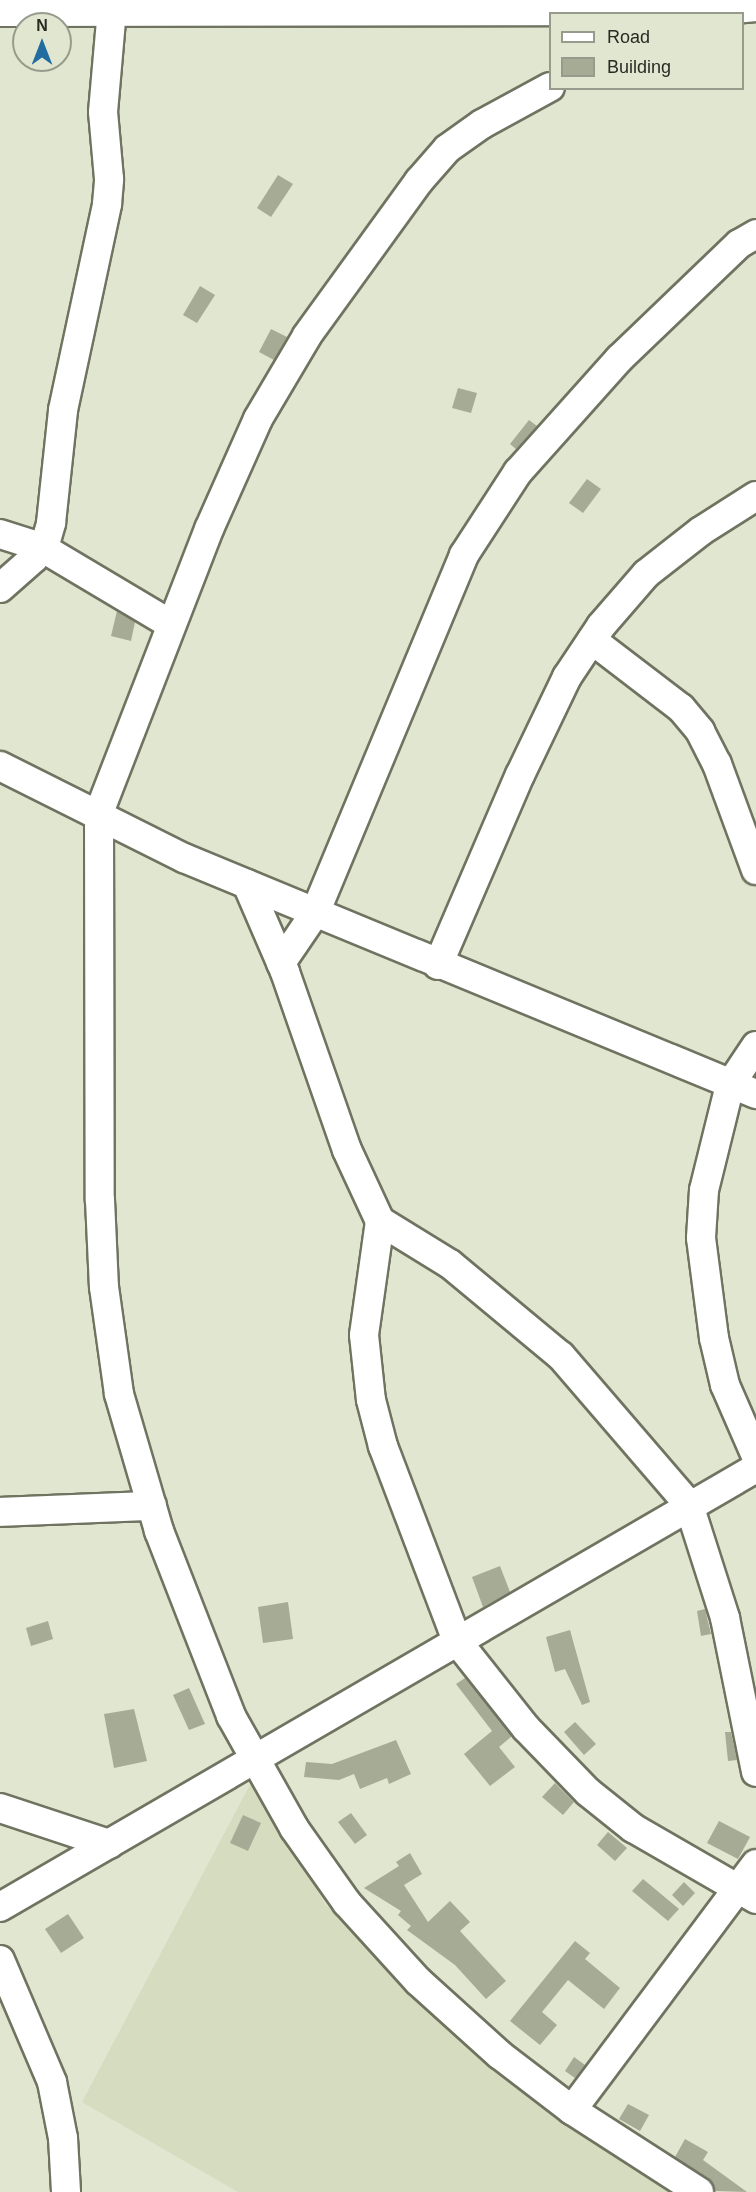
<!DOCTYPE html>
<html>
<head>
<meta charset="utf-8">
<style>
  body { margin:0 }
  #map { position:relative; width:756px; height:2192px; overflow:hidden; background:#e1e6d0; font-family:Helvetica,sans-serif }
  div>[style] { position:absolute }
  .built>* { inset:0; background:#d5dcbf }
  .building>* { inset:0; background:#a6ab96 }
  .roads { filter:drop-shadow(2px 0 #6f7360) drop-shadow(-2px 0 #6f7360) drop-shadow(0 2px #6f7360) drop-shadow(0 -2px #6f7360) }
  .minor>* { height:28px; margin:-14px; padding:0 14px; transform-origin:14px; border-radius:14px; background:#fff }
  span { translate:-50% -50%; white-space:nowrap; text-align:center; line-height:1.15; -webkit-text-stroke:5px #e1e6d0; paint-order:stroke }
  .legend { position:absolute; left:549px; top:12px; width:195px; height:78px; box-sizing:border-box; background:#e1e6d0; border:2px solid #979b8b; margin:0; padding:8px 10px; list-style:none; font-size:18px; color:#292b23 }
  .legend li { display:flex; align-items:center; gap:12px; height:30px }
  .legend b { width:30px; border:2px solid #979b8b }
  .north { position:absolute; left:12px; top:12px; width:60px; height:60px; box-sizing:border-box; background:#e1e6d0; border:2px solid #979b8b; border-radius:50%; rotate:0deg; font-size:16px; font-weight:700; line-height:24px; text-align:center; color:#292b23 }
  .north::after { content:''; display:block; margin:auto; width:21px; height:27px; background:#216da0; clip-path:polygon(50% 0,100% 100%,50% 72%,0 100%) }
</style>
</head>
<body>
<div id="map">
  <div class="built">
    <i style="clip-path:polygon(253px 1779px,325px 1904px,484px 2061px,699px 2192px,238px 2192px,82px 2102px)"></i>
  </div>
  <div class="building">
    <i style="clip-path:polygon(278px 175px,293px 184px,271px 217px,257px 208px)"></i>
    <i style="clip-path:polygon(200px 286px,215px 295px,197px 323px,183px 315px)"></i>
    <i style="clip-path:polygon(271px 329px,287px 337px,274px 360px,259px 352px)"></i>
    <i style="clip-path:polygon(458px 388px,477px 393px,471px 413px,452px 408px)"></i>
    <i style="clip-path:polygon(529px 420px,537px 426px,516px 449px,510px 444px)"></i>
    <i style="clip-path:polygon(587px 479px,601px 489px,583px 513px,569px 503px)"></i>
    <i style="clip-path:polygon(117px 611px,135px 622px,131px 641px,111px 636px)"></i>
    <i style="clip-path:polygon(500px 1566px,510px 1592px,483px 1607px,472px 1577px)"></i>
    <i style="clip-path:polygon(288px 1602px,293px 1639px,263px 1643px,258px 1607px)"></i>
    <i style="clip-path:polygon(705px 1609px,711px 1634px,701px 1636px,697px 1611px)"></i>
    <i style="clip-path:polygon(48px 1621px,53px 1639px,31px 1646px,26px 1628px)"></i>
    <i style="clip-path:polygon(570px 1630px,590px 1702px,582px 1705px,565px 1669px,555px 1672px,546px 1637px)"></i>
    <i style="clip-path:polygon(465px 1678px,512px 1736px,499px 1747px,515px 1767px,490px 1786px,464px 1754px,492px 1731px,456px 1684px)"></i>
    <i style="clip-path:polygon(189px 1688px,205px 1724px,189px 1730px,173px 1695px)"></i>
    <i style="clip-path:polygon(134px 1709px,147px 1761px,114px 1768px,104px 1714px)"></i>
    <i style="clip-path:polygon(575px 1722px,596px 1744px,584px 1755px,564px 1732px)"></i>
    <i style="clip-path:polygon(725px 1732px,731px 1732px,737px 1760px,728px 1761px)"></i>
    <i style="clip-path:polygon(396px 1740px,411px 1774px,389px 1784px,387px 1778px,360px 1789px,354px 1774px,339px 1780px,304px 1777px,306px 1762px,332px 1764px)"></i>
    <i style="clip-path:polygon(555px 1783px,574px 1802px,563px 1815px,542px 1797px)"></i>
    <i style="clip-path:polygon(351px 1813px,367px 1835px,355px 1844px,338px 1822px)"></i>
    <i style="clip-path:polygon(243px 1815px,261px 1823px,248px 1851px,230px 1843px)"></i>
    <i style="clip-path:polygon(719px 1821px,750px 1837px,738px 1859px,707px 1843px)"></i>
    <i style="clip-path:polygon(608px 1832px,627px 1848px,615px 1861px,597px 1845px)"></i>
    <i style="clip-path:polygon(410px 1853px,422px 1874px,404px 1885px,428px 1922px,450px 1901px,470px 1922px,460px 1931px,506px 1981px,486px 1999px,455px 1965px,407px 1930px,411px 1926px,398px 1915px,401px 1911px,364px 1888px,399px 1866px,396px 1862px)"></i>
    <i style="clip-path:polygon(643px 1879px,679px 1909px,668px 1921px,632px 1891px)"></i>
    <i style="clip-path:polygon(684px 1882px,695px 1893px,683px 1906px,672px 1895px)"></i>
    <i style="clip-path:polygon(68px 1914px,84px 1938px,61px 1953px,45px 1929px)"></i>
    <i style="clip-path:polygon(575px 1941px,590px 1953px,585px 1959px,620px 1988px,604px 2009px,568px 1980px,542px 2012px,557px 2025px,540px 2045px,510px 2021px)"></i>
    <i style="clip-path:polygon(574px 2057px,585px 2065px,575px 2078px,565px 2071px)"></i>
    <i style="clip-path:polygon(628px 2104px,649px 2115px,640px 2131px,619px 2119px)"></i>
    <i style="clip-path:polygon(685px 2139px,708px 2152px,703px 2160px,747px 2192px,715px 2191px,708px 2178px,675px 2157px)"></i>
  </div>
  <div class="roads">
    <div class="minor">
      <i style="left:0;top:12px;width:713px;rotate:-0.08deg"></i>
      <i style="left:713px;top:11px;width:43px;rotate:-5.3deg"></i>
      <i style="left:550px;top:87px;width:77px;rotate:151.4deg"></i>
      <i style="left:482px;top:124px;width:43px;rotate:144.5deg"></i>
      <i style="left:447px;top:149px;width:43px;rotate:131.2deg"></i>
      <i style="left:419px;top:181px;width:191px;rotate:125.9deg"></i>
      <i style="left:307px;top:336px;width:96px;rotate:120.6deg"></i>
      <i style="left:258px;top:419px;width:120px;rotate:114deg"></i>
      <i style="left:209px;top:529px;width:305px;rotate:111.2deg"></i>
      <i style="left:99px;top:813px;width:387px;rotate:89.9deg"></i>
      <i style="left:100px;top:1200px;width:87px;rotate:87.4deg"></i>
      <i style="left:104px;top:1287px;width:108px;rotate:82deg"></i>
      <i style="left:119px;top:1394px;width:143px;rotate:73.7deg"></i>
      <i style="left:159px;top:1531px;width:199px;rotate:68.7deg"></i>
      <i style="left:231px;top:1716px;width:129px;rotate:60.6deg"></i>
      <i style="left:294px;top:1828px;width:92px;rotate:54.8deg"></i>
      <i style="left:347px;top:1903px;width:105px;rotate:47.7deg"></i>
      <i style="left:418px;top:1981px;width:110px;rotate:42.1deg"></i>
      <i style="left:500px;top:2055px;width:91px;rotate:37.4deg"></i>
      <i style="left:572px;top:2110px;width:151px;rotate:32.8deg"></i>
      <i style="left:0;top:534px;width:43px;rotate:17.6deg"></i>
      <i style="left:41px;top:547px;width:150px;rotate:30.8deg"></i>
      <i style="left:0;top:588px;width:45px;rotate:-41.4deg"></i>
      <i style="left:34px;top:558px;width:21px;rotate:-55deg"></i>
      <i style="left:46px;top:541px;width:19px;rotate:-74deg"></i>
      <i style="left:51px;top:523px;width:114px;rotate:-83.9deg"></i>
      <i style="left:63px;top:410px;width:211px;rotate:-77.9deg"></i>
      <i style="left:107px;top:204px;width:25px;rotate:-85deg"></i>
      <i style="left:109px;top:179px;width:67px;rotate:-95.1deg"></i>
      <i style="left:103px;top:112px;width:102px;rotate:-85deg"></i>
      <i style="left:592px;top:640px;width:112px;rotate:37.4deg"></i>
      <i style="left:681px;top:708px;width:30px;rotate:50deg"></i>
      <i style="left:700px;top:731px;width:37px;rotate:63deg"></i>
      <i style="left:717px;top:764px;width:113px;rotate:69.8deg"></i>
      <i style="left:0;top:766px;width:206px;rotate:26.6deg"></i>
      <i style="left:184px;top:858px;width:619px;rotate:22.42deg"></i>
      <i style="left:247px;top:884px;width:96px;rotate:66.6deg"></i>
      <i style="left:285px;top:972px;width:188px;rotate:70.8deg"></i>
      <i style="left:347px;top:1150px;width:78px;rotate:65.1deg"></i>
      <i style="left:380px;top:1221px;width:115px;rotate:98deg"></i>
      <i style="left:364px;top:1335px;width:65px;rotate:83.9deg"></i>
      <i style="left:371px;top:1400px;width:48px;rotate:75.4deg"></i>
      <i style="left:383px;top:1446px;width:209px;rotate:69.2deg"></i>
      <i style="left:457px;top:1641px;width:111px;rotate:51.6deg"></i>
      <i style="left:526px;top:1728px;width:89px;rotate:45.9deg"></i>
      <i style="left:588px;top:1792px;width:58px;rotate:38.7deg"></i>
      <i style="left:633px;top:1828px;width:142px;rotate:30deg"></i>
      <i style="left:281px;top:963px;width:60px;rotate:-55.8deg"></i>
      <i style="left:315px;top:913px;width:388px;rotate:-67.4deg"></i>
      <i style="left:464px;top:555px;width:99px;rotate:-57deg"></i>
      <i style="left:518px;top:472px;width:152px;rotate:-48.2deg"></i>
      <i style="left:619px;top:359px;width:166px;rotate:-43.8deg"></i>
      <i style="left:739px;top:244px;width:20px;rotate:-30deg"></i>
      <i style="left:438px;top:965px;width:207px;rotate:-66.7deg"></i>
      <i style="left:520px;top:775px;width:109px;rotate:-64.4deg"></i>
      <i style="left:567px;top:677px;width:61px;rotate:-56.3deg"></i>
      <i style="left:601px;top:626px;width:69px;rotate:-49.1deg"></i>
      <i style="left:646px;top:574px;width:70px;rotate:-38deg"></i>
      <i style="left:701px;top:531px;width:65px;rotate:-32.5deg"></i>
      <i style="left:756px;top:1046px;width:47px;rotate:123.7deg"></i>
      <i style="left:730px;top:1085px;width:108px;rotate:103.9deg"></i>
      <i style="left:704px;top:1190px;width:48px;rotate:93.6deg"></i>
      <i style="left:701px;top:1238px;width:101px;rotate:82.6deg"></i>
      <i style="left:714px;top:1338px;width:48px;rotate:76.8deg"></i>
      <i style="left:725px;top:1385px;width:77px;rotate:66.4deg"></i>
      <i style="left:380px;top:1221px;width:82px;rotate:31.6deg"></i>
      <i style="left:450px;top:1264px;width:144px;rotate:39.7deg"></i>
      <i style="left:561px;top:1356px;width:196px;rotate:49.3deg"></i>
      <i style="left:689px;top:1505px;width:119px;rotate:72.3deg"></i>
      <i style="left:725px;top:1618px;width:157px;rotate:78.6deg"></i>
      <i style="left:0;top:1512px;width:152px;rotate:-2.3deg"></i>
      <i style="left:0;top:1808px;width:115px;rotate:18.3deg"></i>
      <i style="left:0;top:1907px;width:874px;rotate:-30.14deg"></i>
      <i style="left:0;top:1960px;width:133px;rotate:66.9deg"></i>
      <i style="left:52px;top:2082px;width:57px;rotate:78.9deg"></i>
      <i style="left:63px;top:2138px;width:54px;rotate:86.8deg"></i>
      <i style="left:572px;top:2110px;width:307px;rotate:-53.2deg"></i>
    </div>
  </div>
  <ul class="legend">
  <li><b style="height:8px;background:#fff"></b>Road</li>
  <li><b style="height:16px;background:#a6ab96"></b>Building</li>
  </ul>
  <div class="north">N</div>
</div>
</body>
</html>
